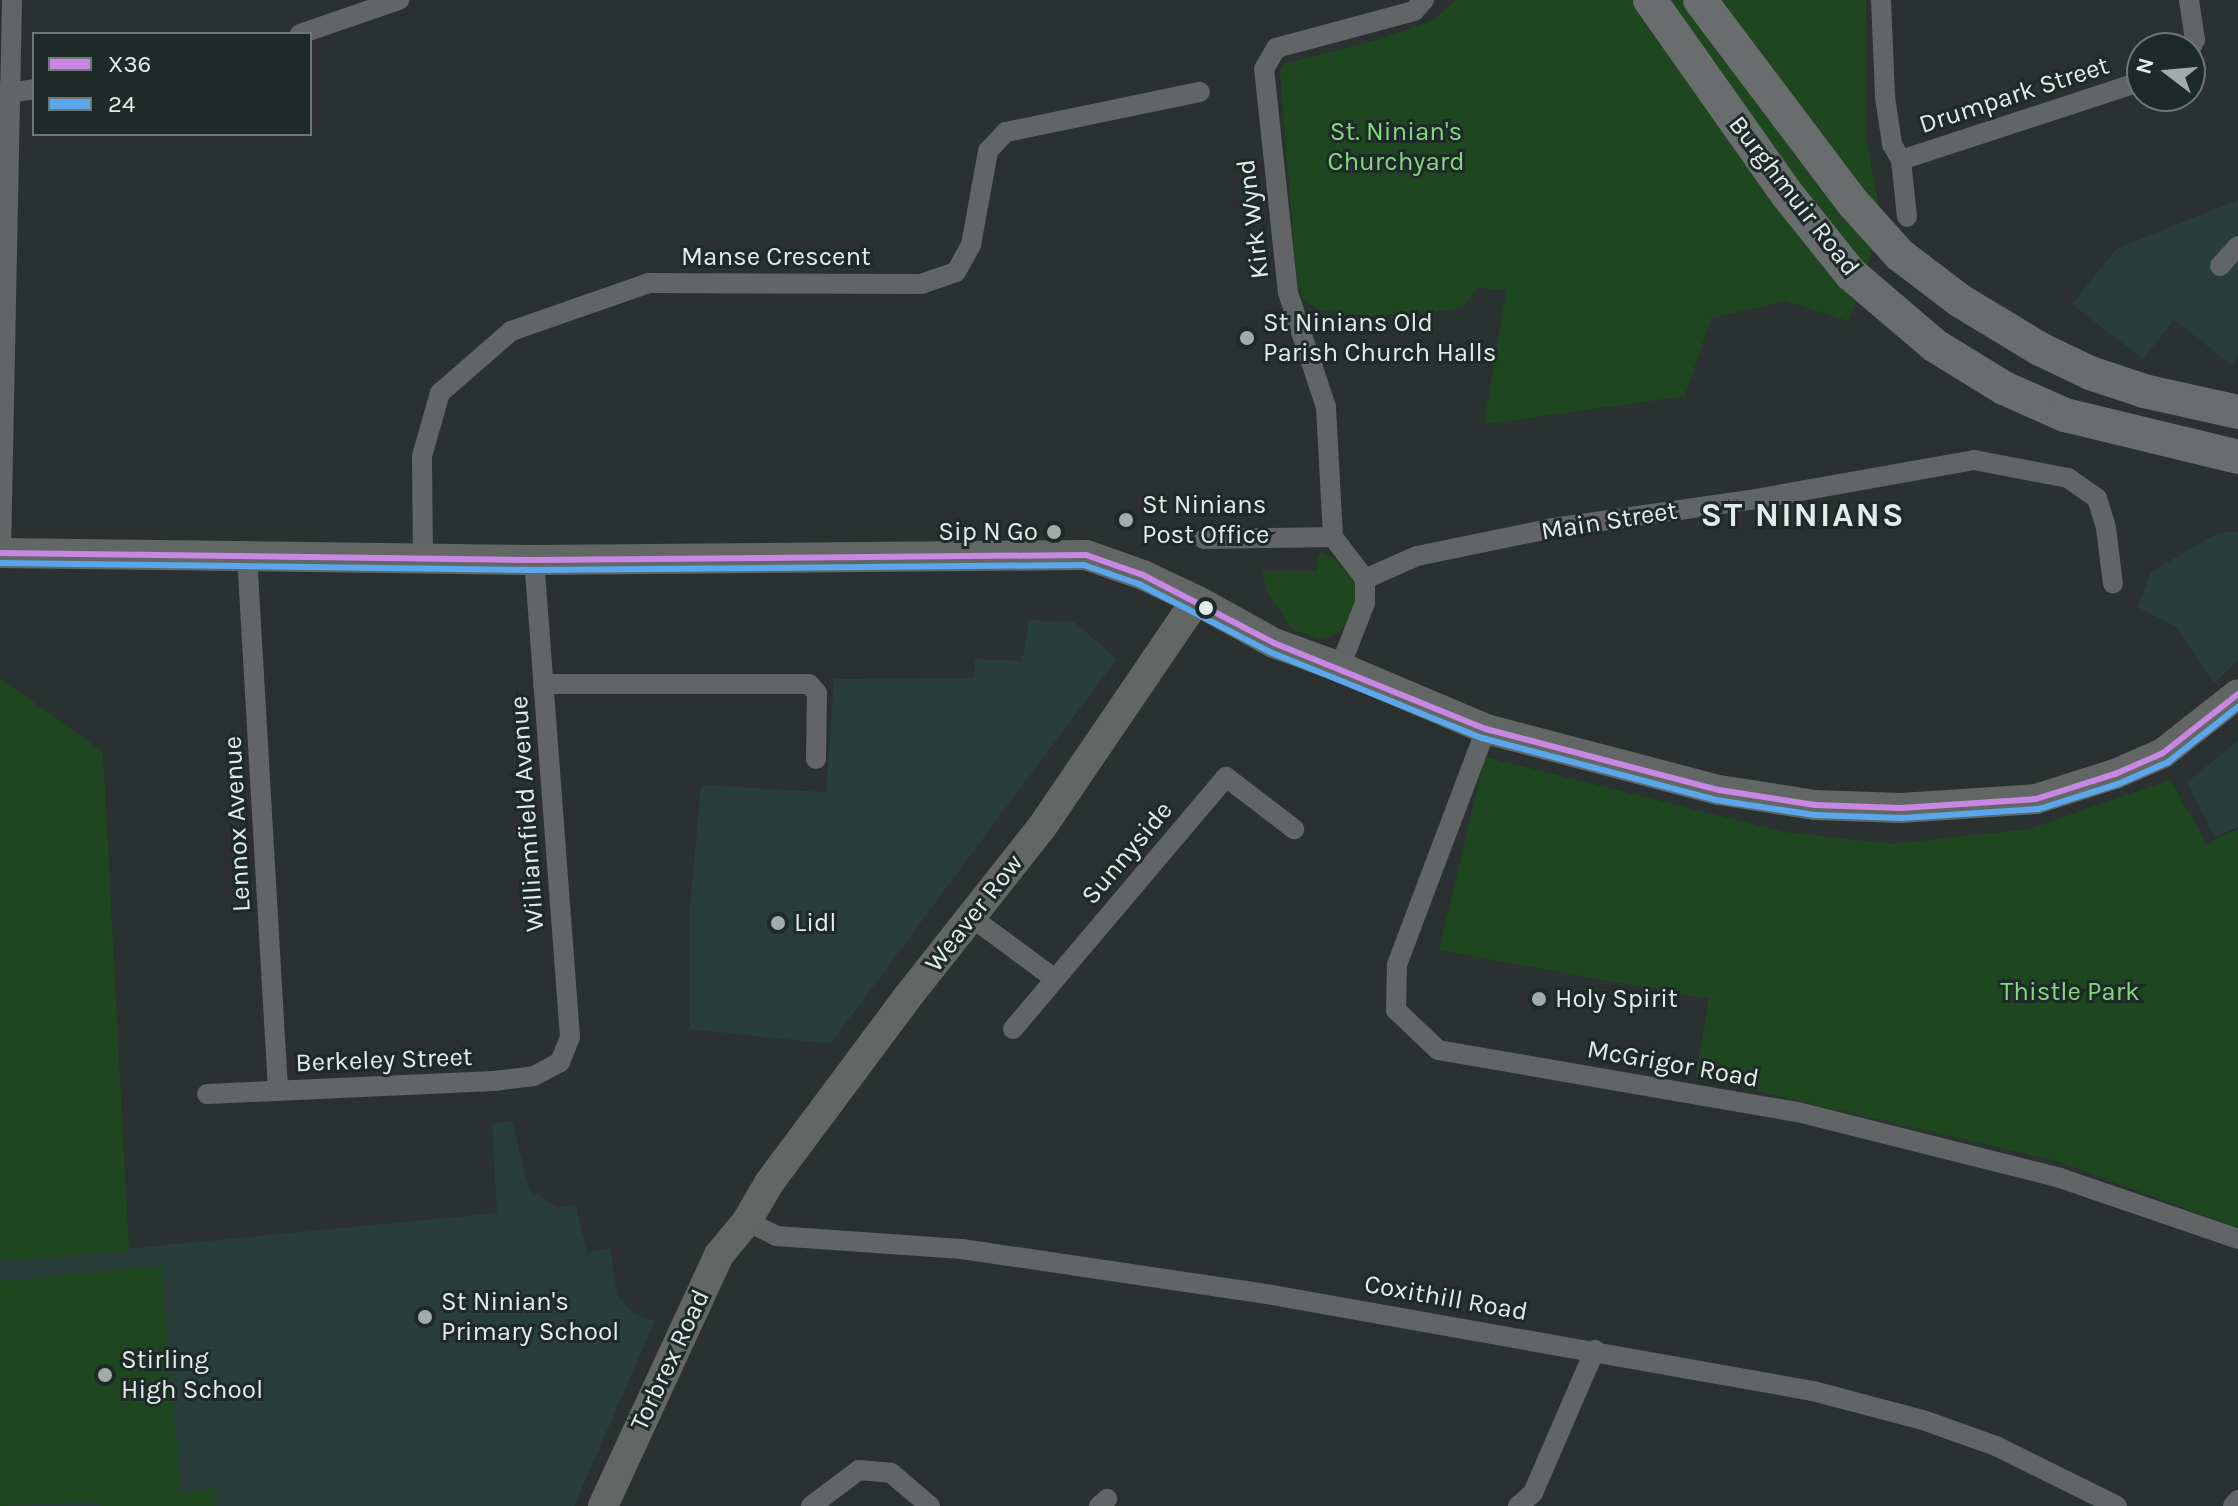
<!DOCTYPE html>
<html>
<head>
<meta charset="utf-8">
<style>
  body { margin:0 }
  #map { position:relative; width:2238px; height:1506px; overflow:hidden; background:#2a3130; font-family:Karla,sans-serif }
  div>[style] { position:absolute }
  .built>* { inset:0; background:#293d3a }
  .green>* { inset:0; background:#1f471f }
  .street>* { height:20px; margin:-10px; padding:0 10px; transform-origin:10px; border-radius:10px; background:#616565 }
  .secondary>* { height:30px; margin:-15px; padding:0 15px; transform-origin:15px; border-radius:15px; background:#626766 }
  .primary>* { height:34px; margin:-17px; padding:0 17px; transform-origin:17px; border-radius:17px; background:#6a6d6e }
  .bus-1>* { height:6px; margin:-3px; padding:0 3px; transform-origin:3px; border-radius:3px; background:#c787e3 }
  .bus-2>* { height:6px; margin:-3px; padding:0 3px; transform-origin:3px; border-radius:3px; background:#5aa8eb }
  .dots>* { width:22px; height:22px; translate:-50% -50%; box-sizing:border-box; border:4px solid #1e2a28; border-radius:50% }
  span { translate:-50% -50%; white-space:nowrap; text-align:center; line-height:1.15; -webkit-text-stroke:6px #1e2a28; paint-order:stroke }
  .street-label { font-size:26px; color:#e3ecea }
  .park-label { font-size:26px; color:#86d781 }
  .poi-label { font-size:26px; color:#e3ecea }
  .left { translate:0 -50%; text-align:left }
  .right { translate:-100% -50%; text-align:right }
  .district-label { font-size:34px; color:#e3ecea; font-weight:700; letter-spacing:2px }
  .legend { position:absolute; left:32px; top:32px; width:280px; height:104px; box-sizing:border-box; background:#1e2a28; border:2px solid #6d7876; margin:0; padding:10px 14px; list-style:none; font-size:24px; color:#e3ecea }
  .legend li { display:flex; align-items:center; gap:16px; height:40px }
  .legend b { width:40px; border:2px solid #6d7876 }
  .north { position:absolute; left:2126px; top:32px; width:80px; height:80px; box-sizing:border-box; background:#1e2a28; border:2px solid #6d7876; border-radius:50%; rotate:286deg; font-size:22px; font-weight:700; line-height:32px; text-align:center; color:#e3ecea }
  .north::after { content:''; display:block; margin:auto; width:28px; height:36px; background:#a2aba9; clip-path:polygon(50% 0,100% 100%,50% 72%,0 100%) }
</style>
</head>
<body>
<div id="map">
  <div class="built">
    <i style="clip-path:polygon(2238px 200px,2238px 356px,2232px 365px,2174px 320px,2143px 359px,2072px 304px,2116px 249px)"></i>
    <i style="clip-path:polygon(2238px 531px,2238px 661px,2214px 683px,2176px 627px,2138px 607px,2151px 572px,2216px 534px)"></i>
    <i style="clip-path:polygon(1029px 620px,1074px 622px,1117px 659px,830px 1044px,690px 1029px,690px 905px,701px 785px,826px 792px,834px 679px,974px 678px,975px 659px,1022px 661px)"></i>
    <i style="clip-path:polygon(2238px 741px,2238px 827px,2215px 837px,2187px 782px)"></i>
    <i style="clip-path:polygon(512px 1121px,529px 1190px,558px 1207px,576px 1205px,587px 1253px,610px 1248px,617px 1295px,632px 1313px,655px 1321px,574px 1506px,0 1506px,0 1261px,497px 1213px,492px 1124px)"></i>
  </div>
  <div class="green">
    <i style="clip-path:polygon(1456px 0,1866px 0,1866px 139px,1882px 221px,1849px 321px,1785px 301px,1711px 318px,1685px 396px,1484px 424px,1506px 290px,1478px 288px,1463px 307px,1428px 313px,1369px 316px,1321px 310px,1304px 302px,1297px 283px,1280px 73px,1284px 64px,1381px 39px,1434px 20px)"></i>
    <i style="clip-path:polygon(1321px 552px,1332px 557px,1354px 580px,1358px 591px,1350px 620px,1339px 633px,1322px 639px,1293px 630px,1267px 592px,1262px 571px,1318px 571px,1317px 558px)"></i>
    <i style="clip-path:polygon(0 678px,103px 752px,129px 1251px,0 1261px)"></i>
    <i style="clip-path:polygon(1485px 757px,1784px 832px,1893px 844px,2029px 829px,2170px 780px,2206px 843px,2238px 829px,2238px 1228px,2057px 1161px,1696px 1077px,1709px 999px,1439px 950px)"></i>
    <i style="clip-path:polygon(161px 1266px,181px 1493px,216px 1488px,216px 1506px,102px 1506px,100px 1501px,0 1506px,0 1281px)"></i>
  </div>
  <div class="street">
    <i style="left:1881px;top:0;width:97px;rotate:87.6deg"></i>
    <i style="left:1885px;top:97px;width:48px;rotate:81.5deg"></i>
    <i style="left:1892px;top:144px;width:18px;rotate:61deg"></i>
    <i style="left:1901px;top:160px;width:57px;rotate:84deg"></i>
    <i style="left:2189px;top:0;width:40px;rotate:81.5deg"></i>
    <i style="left:2195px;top:40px;width:11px;rotate:117deg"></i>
    <i style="left:300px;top:34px;width:105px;rotate:-19deg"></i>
    <i style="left:0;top:91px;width:10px;rotate:11deg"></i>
    <i style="left:10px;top:93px;width:24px;rotate:-9deg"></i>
    <i style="left:1901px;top:160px;width:254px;rotate:-18.1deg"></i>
    <i style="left:2220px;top:266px;width:27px;rotate:-48deg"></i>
    <i style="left:1204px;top:539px;width:129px;rotate:-0.9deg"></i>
    <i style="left:1px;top:553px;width:553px;rotate:-88.86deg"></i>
    <i style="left:247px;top:555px;width:536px;rotate:86.68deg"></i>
    <i style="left:423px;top:556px;width:100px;rotate:-90.6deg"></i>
    <i style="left:422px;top:456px;width:66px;rotate:-74.1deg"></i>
    <i style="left:440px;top:393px;width:94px;rotate:-41.1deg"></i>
    <i style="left:511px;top:331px;width:146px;rotate:-19.2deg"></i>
    <i style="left:649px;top:283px;width:272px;rotate:0.2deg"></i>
    <i style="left:921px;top:284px;width:37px;rotate:-19deg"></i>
    <i style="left:956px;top:272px;width:31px;rotate:-61deg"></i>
    <i style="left:971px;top:245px;width:96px;rotate:-79.7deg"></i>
    <i style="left:988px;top:151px;width:26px;rotate:-47deg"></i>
    <i style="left:1006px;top:132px;width:198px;rotate:-11.7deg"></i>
    <i style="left:1365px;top:579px;width:57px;rotate:-23.9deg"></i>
    <i style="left:1417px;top:556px;width:139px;rotate:-11.6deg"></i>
    <i style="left:1553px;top:528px;width:199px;rotate:-8.1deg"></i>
    <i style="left:1750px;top:500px;width:228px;rotate:-10.1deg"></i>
    <i style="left:1974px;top:460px;width:96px;rotate:10.8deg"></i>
    <i style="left:2068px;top:478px;width:35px;rotate:35deg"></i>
    <i style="left:2097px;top:498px;width:31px;rotate:73deg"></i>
    <i style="left:2106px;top:528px;width:56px;rotate:82.9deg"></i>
    <i style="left:1340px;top:667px;width:69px;rotate:-68.7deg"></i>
    <i style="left:1365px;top:603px;width:24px;rotate:-90deg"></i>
    <i style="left:1365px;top:579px;width:53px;rotate:-127.3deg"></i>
    <i style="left:1333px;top:537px;width:130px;rotate:-93.1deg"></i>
    <i style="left:1326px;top:407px;width:120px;rotate:-108.4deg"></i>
    <i style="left:1288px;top:293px;width:225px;rotate:-96.1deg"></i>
    <i style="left:1264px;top:69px;width:24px;rotate:-60deg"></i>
    <i style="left:1276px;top:48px;width:143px;rotate:-15deg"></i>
    <i style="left:1414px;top:11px;width:15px;rotate:-48deg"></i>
    <i style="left:543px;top:684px;width:266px"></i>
    <i style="left:809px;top:684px;width:12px;rotate:48deg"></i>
    <i style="left:817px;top:693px;width:66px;rotate:90.9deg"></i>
    <i style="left:1486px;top:729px;width:252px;rotate:110.7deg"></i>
    <i style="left:1397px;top:965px;width:45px;rotate:91.3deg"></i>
    <i style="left:1396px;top:1010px;width:58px;rotate:43.6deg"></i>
    <i style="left:1438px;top:1050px;width:365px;rotate:9.8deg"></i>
    <i style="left:1798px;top:1112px;width:270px;rotate:14.1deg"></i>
    <i style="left:2060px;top:1178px;width:188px;rotate:18.9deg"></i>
    <i style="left:971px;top:917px;width:104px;rotate:36.4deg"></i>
    <i style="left:1013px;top:1029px;width:330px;rotate:-49.8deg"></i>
    <i style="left:1226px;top:777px;width:86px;rotate:37.4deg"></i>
    <i style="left:207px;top:1094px;width:287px;rotate:-2.6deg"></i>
    <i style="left:494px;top:1081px;width:40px;rotate:-7.1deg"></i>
    <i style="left:534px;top:1076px;width:30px;rotate:-28deg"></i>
    <i style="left:560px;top:1062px;width:27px;rotate:-68deg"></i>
    <i style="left:570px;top:1037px;width:478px;rotate:-94.3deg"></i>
    <i style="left:747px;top:1221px;width:33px;rotate:27deg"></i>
    <i style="left:776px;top:1236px;width:186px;rotate:4deg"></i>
    <i style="left:962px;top:1249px;width:307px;rotate:8.4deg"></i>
    <i style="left:1266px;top:1294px;width:556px;rotate:10.06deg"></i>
    <i style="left:1813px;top:1391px;width:114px;rotate:14.8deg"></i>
    <i style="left:1923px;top:1420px;width:77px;rotate:19.6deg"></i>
    <i style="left:1996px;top:1446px;width:135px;rotate:26.4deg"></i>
    <i style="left:811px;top:1506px;width:60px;rotate:-36.9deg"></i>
    <i style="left:859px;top:1470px;width:32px;rotate:5deg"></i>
    <i style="left:891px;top:1473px;width:51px;rotate:40.2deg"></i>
    <i style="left:1099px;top:1506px;width:11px;rotate:-41deg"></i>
    <i style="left:1518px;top:1506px;width:20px;rotate:-41deg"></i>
    <i style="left:1533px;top:1493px;width:156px;rotate:-66.6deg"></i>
    <i style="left:2233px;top:1506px;width:8px;rotate:-50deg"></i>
  </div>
  <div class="secondary">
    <i style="left:0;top:553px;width:534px;rotate:0.75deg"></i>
    <i style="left:534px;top:560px;width:552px;rotate:-0.52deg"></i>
    <i style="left:1086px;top:555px;width:60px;rotate:19.3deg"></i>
    <i style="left:1143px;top:575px;width:59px;rotate:25.3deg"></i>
    <i style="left:1196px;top:600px;width:89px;rotate:28.9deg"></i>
    <i style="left:1274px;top:643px;width:70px;rotate:20deg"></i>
    <i style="left:1340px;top:667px;width:159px;rotate:23deg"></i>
    <i style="left:1486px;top:729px;width:241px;rotate:14.7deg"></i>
    <i style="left:1719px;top:790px;width:97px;rotate:8.9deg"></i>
    <i style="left:1815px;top:805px;width:86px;rotate:2deg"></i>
    <i style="left:1901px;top:808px;width:135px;rotate:-3.8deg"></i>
    <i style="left:2036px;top:799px;width:83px;rotate:-17.6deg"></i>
    <i style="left:2115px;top:774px;width:52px;rotate:-23.6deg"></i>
    <i style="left:2163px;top:753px;width:95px;rotate:-38.2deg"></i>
    <i style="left:603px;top:1506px;width:277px;rotate:-65.2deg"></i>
    <i style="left:719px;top:1255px;width:44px;rotate:-50.5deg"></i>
    <i style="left:747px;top:1221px;width:44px;rotate:-59.9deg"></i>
    <i style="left:769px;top:1183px;width:229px;rotate:-53.3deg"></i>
    <i style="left:906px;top:999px;width:219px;rotate:-51.7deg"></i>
    <i style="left:1042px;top:827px;width:274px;rotate:-55.8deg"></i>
  </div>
  <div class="primary">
    <i style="left:1650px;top:0;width:236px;rotate:54.8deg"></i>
    <i style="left:1786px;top:193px;width:104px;rotate:51.3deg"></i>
    <i style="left:1851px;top:274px;width:109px;rotate:40.5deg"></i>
    <i style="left:1934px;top:345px;width:82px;rotate:31.6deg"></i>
    <i style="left:2004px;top:388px;width:67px;rotate:23.9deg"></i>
    <i style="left:2065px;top:415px;width:178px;rotate:13.6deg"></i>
    <i style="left:1700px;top:0;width:256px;rotate:53deg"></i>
    <i style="left:1854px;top:204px;width:69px;rotate:48deg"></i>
    <i style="left:1900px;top:255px;width:74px;rotate:37.3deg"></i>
    <i style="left:1959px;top:300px;width:95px;rotate:31.2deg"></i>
    <i style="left:2040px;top:349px;width:55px;rotate:25.6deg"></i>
    <i style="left:2090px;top:373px;width:57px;rotate:18.4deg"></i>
    <i style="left:2144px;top:391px;width:96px;rotate:12.6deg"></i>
  </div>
  <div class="bus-1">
    <i style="left:0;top:553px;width:534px;rotate:0.75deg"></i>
    <i style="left:534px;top:560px;width:552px;rotate:-0.52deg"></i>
    <i style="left:1086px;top:555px;width:60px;rotate:19.3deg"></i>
    <i style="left:1143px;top:575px;width:148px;rotate:27.4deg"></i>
    <i style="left:1274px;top:643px;width:229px;rotate:22.1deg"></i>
    <i style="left:1486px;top:729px;width:241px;rotate:14.7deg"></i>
    <i style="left:1719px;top:790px;width:97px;rotate:8.9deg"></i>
    <i style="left:1815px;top:805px;width:86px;rotate:2deg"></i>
    <i style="left:1901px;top:808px;width:135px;rotate:-3.8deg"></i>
    <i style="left:2036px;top:799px;width:83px;rotate:-17.6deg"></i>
    <i style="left:2115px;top:774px;width:52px;rotate:-23.6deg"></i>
    <i style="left:2163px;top:753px;width:95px;rotate:-38.2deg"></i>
  </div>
  <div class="bus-2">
    <i style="left:0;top:563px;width:534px;rotate:0.75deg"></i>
    <i style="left:534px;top:570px;width:550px;rotate:-0.52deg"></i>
    <i style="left:1084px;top:565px;width:58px;rotate:19.1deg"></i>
    <i style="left:1139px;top:584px;width:148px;rotate:27.4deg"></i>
    <i style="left:1270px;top:652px;width:229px;rotate:22.1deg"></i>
    <i style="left:1482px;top:738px;width:242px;rotate:14.8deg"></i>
    <i style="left:1716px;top:800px;width:100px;rotate:8.6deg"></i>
    <i style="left:1815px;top:815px;width:87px;rotate:2deg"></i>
    <i style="left:1902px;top:818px;width:137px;rotate:-3.8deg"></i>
    <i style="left:2039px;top:809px;width:83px;rotate:-17.6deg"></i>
    <i style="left:2118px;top:784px;width:55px;rotate:-23.7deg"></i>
    <i style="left:2168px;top:762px;width:89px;rotate:-38.2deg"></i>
  </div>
  <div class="dots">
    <i style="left:1247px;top:338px;background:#a2aba9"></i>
    <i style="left:1126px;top:520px;background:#a2aba9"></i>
    <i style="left:1054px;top:532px;background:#a2aba9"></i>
    <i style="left:1206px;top:608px;background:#e3ecea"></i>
    <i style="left:778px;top:923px;background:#a2aba9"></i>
    <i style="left:1539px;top:999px;background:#a2aba9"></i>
    <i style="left:425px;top:1317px;background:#a2aba9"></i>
    <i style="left:105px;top:1375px;background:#a2aba9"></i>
  </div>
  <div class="street-label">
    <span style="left:2014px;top:95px;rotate:-18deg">Drumpark Street</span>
    <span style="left:1794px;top:196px;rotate:52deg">Burghmuir Road</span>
    <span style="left:1253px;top:219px;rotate:-97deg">Kirk Wynd</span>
    <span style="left:776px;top:257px">Manse Crescent</span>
    <span style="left:1609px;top:521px;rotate:-9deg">Main Street</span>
    <span style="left:527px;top:814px;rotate:-94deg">Williamfield Avenue</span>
    <span style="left:237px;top:824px;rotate:-93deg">Lennox Avenue</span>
    <span style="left:1127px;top:853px;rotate:-50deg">Sunnyside</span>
    <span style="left:974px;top:913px;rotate:-52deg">Weaver Row</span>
    <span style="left:384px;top:1060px;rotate:-2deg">Berkeley Street</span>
    <span style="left:1673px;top:1064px;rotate:10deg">McGrigor Road</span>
    <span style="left:1446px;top:1298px;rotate:10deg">Coxithill Road</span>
    <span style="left:670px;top:1360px;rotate:-65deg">Torbrex Road</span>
  </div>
  <div class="park-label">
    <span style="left:1396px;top:147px">St. Ninian's<br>Churchyard</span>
    <span style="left:2070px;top:992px">Thistle Park</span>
  </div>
  <div class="poi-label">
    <span class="left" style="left:1263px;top:338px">St Ninians Old<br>Parish Church Halls</span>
    <span class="left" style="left:1142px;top:520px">St Ninians<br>Post Office</span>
    <span class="right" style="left:1038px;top:532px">Sip N Go</span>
    <span class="left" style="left:794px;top:923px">Lidl</span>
    <span class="left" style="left:1555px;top:999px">Holy Spirit</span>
    <span class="left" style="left:441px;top:1317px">St Ninian's<br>Primary School</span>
    <span class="left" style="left:121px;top:1375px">Stirling<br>High School</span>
  </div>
  <div class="district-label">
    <span style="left:1803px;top:516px">ST NINIANS</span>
  </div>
  <ul class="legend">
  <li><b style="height:10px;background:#c787e3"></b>X36</li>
  <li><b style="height:10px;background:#5aa8eb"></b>24</li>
  </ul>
  <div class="north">N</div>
</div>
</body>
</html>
